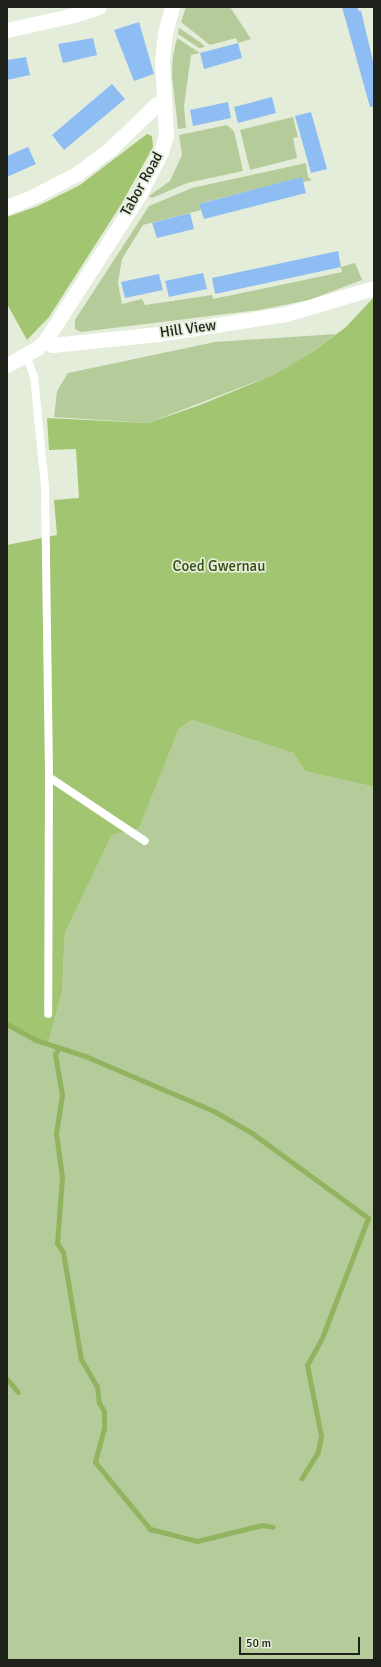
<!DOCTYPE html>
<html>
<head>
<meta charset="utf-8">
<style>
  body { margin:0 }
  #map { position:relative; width:381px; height:1667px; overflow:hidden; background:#e4edd9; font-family:Signika,sans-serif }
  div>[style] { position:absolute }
  .green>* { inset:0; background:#b5cb9a }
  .forest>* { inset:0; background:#a2c572 }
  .stream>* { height:5px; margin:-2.5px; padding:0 2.5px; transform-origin:2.5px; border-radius:2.5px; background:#92b461 }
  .building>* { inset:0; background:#8ebdf4 }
  .lane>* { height:8px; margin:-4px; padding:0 4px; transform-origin:4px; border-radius:4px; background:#fff }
  .street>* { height:15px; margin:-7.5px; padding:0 7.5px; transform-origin:7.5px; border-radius:7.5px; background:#fff }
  span { translate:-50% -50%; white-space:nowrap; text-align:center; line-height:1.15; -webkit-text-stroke:3.5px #e4edd9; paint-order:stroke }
  .street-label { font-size:15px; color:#1f221b }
  .park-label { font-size:15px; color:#374c11 }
  .frame { position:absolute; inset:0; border:8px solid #1f221b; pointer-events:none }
  .scale { position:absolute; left:239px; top:1637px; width:121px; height:18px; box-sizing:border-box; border:2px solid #1f221b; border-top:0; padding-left:5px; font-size:12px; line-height:14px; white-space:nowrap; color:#1f221b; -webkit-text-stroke:3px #e4edd9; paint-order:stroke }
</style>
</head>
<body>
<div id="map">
  <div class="green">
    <i style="clip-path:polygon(186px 7px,230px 7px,251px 39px,238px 43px,236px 38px,210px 45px,181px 22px)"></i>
    <i style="clip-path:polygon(179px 28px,200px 42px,205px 47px,199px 48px,178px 34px)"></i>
    <i style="clip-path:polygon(177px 38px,200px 53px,191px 55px,184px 106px,186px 128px,178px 129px,172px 76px,173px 56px)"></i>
    <i style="clip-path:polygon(293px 117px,298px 137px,293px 138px,297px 158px,250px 170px,240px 130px)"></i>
    <i style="clip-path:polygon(227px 125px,234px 131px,243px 171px,187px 183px,152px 198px,149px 196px,170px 181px,182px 155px,179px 135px)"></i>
    <i style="clip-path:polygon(306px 163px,308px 177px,312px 180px,303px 182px,301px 178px,209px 201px,199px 204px,201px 210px,143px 225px,122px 259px,118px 283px,122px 304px,142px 299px,145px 305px,212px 295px,213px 299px,342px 272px,341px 267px,355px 263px,362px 280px,309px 300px,259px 310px,81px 332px,75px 329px,75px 320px,149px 206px,192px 188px)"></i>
    <i style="clip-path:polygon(336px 334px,314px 351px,273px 375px,148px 423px,54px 417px,57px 391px,68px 373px,215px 342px)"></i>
    <i style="clip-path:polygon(192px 720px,293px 753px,305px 771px,374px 787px,374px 1660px,7px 1660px,7px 1024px,48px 1044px,62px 992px,65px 933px,112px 835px,139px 827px,179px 729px)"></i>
  </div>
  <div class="forest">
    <i style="clip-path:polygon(147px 134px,152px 136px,153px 147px,122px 203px,49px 317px,27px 340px,7px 304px,7px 217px,38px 206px,80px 185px)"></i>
    <i style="clip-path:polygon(374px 297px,374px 787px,305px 771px,293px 753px,192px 720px,179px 729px,139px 828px,112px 835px,65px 933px,62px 992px,48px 1044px,36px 1040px,7px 1024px,7px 545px,57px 535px,54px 500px,79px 498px,76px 449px,49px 450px,47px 418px,148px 423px,200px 405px,273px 375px,314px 351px,346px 327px)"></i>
  </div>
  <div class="stream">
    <i style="left:7px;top:1024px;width:33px;rotate:29deg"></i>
    <i style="left:36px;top:1040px;width:52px;rotate:18.1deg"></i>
    <i style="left:85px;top:1056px;width:140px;rotate:23.1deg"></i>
    <i style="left:214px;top:1111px;width:44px;rotate:30.1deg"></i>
    <i style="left:252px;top:1133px;width:144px;rotate:36.2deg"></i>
    <i style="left:368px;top:1218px;width:129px;rotate:111deg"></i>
    <i style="left:322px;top:1338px;width:31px;rotate:119deg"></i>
    <i style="left:307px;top:1365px;width:72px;rotate:78.8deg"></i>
    <i style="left:321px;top:1436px;width:16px;rotate:101deg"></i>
    <i style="left:318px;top:1452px;width:31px;rotate:122deg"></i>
    <i style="left:59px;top:1048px;width:7px;rotate:124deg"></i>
    <i style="left:55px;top:1054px;width:42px;rotate:80.3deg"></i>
    <i style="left:62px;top:1095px;width:38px;rotate:99deg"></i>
    <i style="left:56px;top:1133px;width:44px;rotate:82.2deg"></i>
    <i style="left:62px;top:1177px;width:66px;rotate:94.3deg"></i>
    <i style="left:57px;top:1243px;width:11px;rotate:56deg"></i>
    <i style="left:63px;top:1252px;width:109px;rotate:80.5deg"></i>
    <i style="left:81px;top:1359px;width:32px;rotate:60deg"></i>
    <i style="left:97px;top:1387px;width:16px;rotate:83deg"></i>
    <i style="left:99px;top:1403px;width:9px;rotate:58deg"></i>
    <i style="left:104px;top:1411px;width:17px;rotate:90deg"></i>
    <i style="left:104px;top:1428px;width:35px;rotate:105deg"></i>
    <i style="left:95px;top:1462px;width:87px;rotate:50.6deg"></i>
    <i style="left:150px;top:1529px;width:49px;rotate:14.3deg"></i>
    <i style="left:197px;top:1541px;width:67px;rotate:-13.8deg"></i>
    <i style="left:262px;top:1525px;width:11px;rotate:10deg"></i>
    <i style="left:7px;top:1379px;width:17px;rotate:50deg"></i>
  </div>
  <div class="building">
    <i style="clip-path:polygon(342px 7px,357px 7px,359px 11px,361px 11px,374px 65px,374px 106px,370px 107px)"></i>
    <i style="clip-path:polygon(139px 22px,154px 74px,134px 81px,114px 30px)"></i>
    <i style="clip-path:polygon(93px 38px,97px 55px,63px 63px,58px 44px)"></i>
    <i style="clip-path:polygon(238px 43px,242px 58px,204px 69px,200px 53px)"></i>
    <i style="clip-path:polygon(26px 57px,30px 75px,7px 80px,7px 60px)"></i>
    <i style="clip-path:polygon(112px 84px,125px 99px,64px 150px,52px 135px)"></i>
    <i style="clip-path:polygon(272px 97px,276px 113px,238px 123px,234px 107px)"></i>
    <i style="clip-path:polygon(228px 102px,231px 118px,193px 126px,190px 110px)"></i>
    <i style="clip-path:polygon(311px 112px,327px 169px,311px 173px,295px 116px)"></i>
    <i style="clip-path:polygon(28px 147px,36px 164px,7px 177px,7px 156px)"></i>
    <i style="clip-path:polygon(302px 177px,306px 193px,204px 219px,199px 204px)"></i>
    <i style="clip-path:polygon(190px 213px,194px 229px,157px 238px,152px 223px)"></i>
    <i style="clip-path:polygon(338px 251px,341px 267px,215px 294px,212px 278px)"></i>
    <i style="clip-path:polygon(203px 273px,207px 289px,169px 297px,165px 281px)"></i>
    <i style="clip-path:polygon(159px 274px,163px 290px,125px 298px,121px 282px)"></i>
  </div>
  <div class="lane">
    <i style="left:26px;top:355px;width:23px;rotate:70deg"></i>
    <i style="left:34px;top:377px;width:111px;rotate:84.3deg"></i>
    <i style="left:45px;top:487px;width:290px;rotate:89.2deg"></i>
    <i style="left:49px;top:777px;width:237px;rotate:90.2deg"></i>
    <i style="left:49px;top:777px;width:115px;rotate:33.7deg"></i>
  </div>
  <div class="street">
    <i style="left:7px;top:30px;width:69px;rotate:-12.6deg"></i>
    <i style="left:74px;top:15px;width:26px;rotate:-18deg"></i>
    <i style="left:7px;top:207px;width:29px;rotate:-22deg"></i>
    <i style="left:34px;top:196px;width:50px;rotate:-27.6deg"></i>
    <i style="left:78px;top:173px;width:40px;rotate:-37deg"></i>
    <i style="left:110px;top:149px;width:65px;rotate:-43.8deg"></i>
    <i style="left:157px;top:104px;width:6px;rotate:-18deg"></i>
    <i style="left:45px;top:341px;width:8px;rotate:30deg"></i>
    <i style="left:52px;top:345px;width:107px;rotate:-5.9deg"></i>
    <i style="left:158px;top:334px;width:130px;rotate:-8.9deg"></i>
    <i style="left:286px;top:314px;width:92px;rotate:-16.5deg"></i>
    <i style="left:7px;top:365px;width:33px;rotate:-29deg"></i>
    <i style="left:36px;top:349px;width:12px;rotate:-42deg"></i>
    <i style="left:45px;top:341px;width:174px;rotate:-57.2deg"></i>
    <i style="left:139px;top:195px;width:48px;rotate:-62.9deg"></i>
    <i style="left:161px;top:152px;width:18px;rotate:-74deg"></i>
    <i style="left:166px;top:135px;width:74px;rotate:-93.1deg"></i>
    <i style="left:162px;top:61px;width:28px;rotate:-84deg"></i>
    <i style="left:165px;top:33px;width:27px;rotate:-75deg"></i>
  </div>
  <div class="street-label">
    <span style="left:142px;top:184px;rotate:-61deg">Tabor Road</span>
    <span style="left:188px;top:329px;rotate:-8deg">Hill View</span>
  </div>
  <div class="park-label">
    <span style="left:219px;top:567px">Coed Gwernau</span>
  </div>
  <div class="frame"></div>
  <div class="scale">50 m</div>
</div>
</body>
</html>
